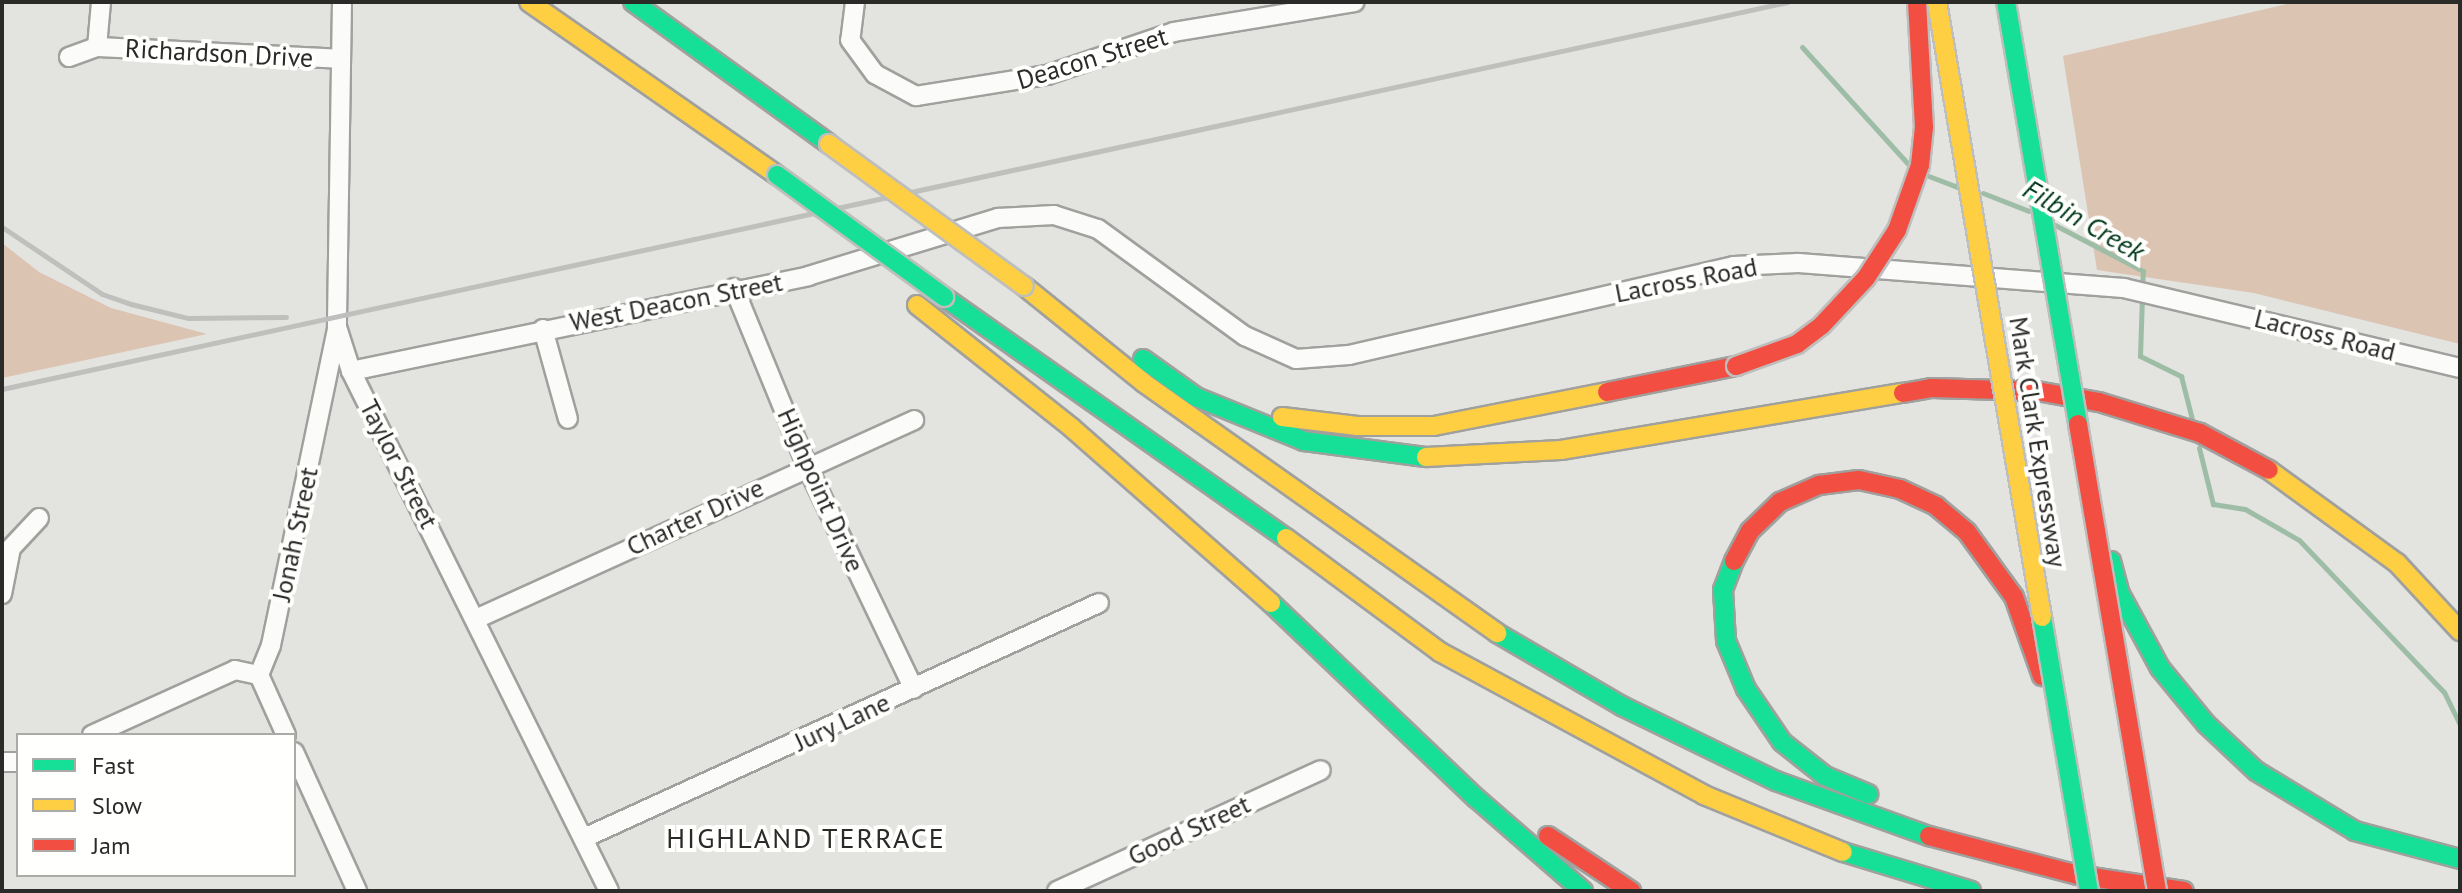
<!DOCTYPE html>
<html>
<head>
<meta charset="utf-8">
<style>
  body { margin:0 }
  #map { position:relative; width:2462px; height:893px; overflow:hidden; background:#e3e3df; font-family:"PT Sans",sans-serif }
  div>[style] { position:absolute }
  .green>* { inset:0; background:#dbc4b1 }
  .stream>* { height:5px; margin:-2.5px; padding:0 2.5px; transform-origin:2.5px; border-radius:2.5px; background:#9ebda6 }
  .roads { filter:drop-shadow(2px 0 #a0a09e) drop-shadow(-2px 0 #a0a09e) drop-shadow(0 2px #a0a09e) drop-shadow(0 -2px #a0a09e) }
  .street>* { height:18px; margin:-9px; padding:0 9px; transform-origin:9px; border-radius:9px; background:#fbfbfa }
  .fast>* { height:18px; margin:-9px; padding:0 9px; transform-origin:9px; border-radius:9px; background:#16e098 }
  .slow>* { height:18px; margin:-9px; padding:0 9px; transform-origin:9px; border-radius:9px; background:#ffcf43 }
  .jam>* { height:18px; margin:-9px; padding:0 9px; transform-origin:9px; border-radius:9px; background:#f24e42 }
  .rail>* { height:5px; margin:-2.5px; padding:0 2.5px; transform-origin:2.5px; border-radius:2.5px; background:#bfbfbe }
  .bridges { filter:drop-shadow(2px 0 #bebebd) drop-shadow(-2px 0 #bebebd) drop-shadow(0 2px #bebebd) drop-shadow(0 -2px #bebebd) }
  .fast-bridge>* { height:18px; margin:-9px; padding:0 9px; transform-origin:9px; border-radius:9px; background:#16e098 }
  .slow-bridge>* { height:18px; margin:-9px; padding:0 9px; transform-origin:9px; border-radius:9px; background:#ffcf43 }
  .jam-bridge>* { height:18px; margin:-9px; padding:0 9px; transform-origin:9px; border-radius:9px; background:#f24e42 }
  span { translate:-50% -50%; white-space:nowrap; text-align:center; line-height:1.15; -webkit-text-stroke:8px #fffffe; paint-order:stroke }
  .street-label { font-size:26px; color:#2a2a28 }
  .water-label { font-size:28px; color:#00381a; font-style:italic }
  .neighbourhood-label { font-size:28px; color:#2a2a28; letter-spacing:2px }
  .frame { position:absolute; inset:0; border:4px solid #2a2a28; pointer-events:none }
  .legend { position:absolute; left:16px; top:733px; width:280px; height:144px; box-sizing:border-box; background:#fffffe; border:2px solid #aaaaa8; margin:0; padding:10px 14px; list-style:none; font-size:24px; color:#2a2a28 }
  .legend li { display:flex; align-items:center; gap:16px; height:40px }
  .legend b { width:40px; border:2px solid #aaaaa8 }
</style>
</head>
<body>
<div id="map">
  <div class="green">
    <i style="clip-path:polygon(2296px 2px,2460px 2px,2460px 344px,2254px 293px,2097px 270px,2063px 56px)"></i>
    <i style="clip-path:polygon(2px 243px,39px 272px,111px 308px,207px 334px,2px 378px)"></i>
  </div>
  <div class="stream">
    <i style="left:1802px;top:47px;width:158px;rotate:47.8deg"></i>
    <i style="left:1926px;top:175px;width:34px;rotate:21deg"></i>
    <i style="left:1983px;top:193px;width:49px;rotate:21.4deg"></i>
    <i style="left:2055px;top:225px;width:99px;rotate:27.6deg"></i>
    <i style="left:2143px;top:271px;width:15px;rotate:94deg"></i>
    <i style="left:2142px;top:296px;width:60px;rotate:91.9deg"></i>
    <i style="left:2140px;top:356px;width:46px;rotate:26deg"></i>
    <i style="left:2181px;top:376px;width:44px;rotate:75.7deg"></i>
    <i style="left:2199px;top:448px;width:58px;rotate:76deg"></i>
    <i style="left:2213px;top:504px;width:32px;rotate:9deg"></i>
    <i style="left:2245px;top:509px;width:62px;rotate:29.9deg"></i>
    <i style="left:2299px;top:540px;width:210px;rotate:46.4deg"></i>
    <i style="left:2444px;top:692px;width:37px;rotate:64deg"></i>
  </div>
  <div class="roads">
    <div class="street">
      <i style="left:342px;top:2px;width:325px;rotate:90.9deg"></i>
      <i style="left:337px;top:327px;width:46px;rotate:72.3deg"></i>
      <i style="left:351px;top:371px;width:580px;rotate:63.61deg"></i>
      <i style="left:855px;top:2px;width:38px;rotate:97deg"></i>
      <i style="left:850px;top:40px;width:42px;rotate:53.7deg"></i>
      <i style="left:875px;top:74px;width:47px;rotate:28.2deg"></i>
      <i style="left:916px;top:96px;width:133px;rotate:-9.1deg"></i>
      <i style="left:1047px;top:75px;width:134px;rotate:-18.7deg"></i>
      <i style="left:1174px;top:32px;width:183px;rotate:-9.4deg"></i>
      <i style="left:97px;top:47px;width:45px;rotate:-84.9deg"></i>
      <i style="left:69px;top:57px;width:30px;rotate:-20deg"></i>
      <i style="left:97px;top:47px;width:244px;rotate:2.8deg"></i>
      <i style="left:734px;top:288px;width:192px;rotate:67.7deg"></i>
      <i style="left:807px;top:466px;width:247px;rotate:64.4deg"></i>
      <i style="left:543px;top:329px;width:93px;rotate:74.5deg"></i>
      <i style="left:351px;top:371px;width:467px;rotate:-11.7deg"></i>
      <i style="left:808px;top:276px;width:199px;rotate:-17deg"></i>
      <i style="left:998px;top:218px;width:56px;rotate:-3.1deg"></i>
      <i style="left:1054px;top:215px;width:46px;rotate:17.7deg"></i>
      <i style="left:1098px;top:229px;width:182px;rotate:36.1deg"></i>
      <i style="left:1245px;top:336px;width:56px;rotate:24.3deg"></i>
      <i style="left:1296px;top:359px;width:53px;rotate:-4.3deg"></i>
      <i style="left:1349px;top:355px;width:395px;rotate:-13deg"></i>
      <i style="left:1734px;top:266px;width:64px;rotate:-2.7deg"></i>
      <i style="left:1798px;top:263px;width:327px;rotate:4.4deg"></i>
      <i style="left:2124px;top:288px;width:345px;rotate:13.4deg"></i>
      <i style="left:2px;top:594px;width:47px;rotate:-78.9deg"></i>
      <i style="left:11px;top:548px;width:41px;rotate:-47deg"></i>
      <i style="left:478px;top:618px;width:479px;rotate:-24.4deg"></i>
      <i style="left:92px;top:735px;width:157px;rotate:-24.4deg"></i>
      <i style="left:235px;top:670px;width:25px;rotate:12deg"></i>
      <i style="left:286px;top:735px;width:66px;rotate:-114.2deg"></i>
      <i style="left:259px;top:675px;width:32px;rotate:-68deg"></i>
      <i style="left:271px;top:645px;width:322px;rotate:-78.2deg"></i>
      <i style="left:294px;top:752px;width:153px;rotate:65.6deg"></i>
      <i style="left:2px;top:762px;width:16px"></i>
      <i style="left:584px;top:838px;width:566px;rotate:-24.53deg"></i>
      <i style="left:1057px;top:891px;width:290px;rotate:-24.6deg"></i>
    </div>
    <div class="fast">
      <i style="left:633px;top:2px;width:242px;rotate:35.9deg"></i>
      <i style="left:944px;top:297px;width:418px;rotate:35.2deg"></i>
      <i style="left:1143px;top:359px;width:65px;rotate:35.6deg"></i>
      <i style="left:1196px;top:397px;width:117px;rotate:22.2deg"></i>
      <i style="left:1304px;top:441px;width:123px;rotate:7.5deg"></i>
      <i style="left:1734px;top:561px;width:31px;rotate:111deg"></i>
      <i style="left:1723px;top:590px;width:51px;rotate:86.6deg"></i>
      <i style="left:1726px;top:641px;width:52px;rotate:67.4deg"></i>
      <i style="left:1746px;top:689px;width:64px;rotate:55.8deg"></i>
      <i style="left:1782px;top:742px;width:55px;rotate:38.3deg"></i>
      <i style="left:1825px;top:776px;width:47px;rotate:22.7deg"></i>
      <i style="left:2111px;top:561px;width:34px;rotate:75deg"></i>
      <i style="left:2120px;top:594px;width:84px;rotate:61.6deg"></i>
      <i style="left:2160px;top:668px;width:72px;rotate:50.6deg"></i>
      <i style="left:2206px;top:724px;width:69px;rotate:43.2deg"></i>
      <i style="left:2256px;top:771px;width:116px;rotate:31.2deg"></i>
      <i style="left:2355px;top:831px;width:109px;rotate:14.9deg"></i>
      <i style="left:1271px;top:603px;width:283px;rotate:43.6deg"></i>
      <i style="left:1476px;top:798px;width:142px;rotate:41deg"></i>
      <i style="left:1497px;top:633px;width:145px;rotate:30.3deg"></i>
      <i style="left:1622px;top:706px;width:171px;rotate:26deg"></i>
      <i style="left:1776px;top:781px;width:163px;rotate:19.8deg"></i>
      <i style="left:1843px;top:852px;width:134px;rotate:16.9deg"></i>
    </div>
    <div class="slow">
      <i style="left:529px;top:2px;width:302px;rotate:34.9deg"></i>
      <i style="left:1024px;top:286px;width:154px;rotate:38.9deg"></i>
      <i style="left:1144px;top:383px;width:433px;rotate:35.3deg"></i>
      <i style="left:917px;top:305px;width:198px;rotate:38.4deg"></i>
      <i style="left:1072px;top:428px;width:265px;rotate:41.3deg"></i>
      <i style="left:1282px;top:417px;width:76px;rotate:6.8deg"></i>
      <i style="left:1357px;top:426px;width:77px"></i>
      <i style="left:1434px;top:426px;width:176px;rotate:-11.1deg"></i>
      <i style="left:1426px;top:457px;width:135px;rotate:-3deg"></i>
      <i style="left:1561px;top:450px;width:347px;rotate:-9.5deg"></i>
      <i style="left:2269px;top:470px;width:158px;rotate:36deg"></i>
      <i style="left:2397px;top:563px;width:93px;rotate:47.2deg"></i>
      <i style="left:1286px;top:538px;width:192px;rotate:36.5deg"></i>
      <i style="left:1440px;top:652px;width:300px;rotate:28.4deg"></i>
      <i style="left:1704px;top:795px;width:150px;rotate:22.3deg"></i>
    </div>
    <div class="jam">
      <i style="left:1607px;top:392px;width:132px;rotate:-11.4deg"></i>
      <i style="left:1903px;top:393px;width:29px;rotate:-10deg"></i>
      <i style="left:1932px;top:388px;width:105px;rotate:1.6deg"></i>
      <i style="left:2037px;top:391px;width:63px;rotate:10.1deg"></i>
      <i style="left:2099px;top:402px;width:106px;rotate:17.1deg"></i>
      <i style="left:2200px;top:433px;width:78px;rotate:28.2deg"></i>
      <i style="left:1734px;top:561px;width:34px;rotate:-62deg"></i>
      <i style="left:1750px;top:531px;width:42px;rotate:-44deg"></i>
      <i style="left:1780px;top:502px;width:43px;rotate:-23.6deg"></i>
      <i style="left:1819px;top:485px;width:40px;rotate:-7.1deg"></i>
      <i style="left:1859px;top:480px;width:42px;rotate:12.4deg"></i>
      <i style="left:1900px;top:489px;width:40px;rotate:25deg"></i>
      <i style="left:1936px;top:506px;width:40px;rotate:40deg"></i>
      <i style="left:1967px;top:532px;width:80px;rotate:54.1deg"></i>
      <i style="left:2014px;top:597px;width:84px;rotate:70.5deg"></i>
      <i style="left:1548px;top:836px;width:100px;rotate:33.5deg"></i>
      <i style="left:1929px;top:836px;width:154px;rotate:14.7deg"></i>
      <i style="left:2078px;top:875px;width:107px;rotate:8.6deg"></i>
    </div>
  </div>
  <div class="rail">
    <i style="left:2px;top:227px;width:120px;rotate:33.8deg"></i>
    <i style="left:102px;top:294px;width:31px;rotate:19deg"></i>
    <i style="left:131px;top:304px;width:59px;rotate:13.8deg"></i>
    <i style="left:188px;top:318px;width:98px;rotate:-0.6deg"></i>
    <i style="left:2px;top:389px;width:1827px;rotate:-12.23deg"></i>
  </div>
  <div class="bridges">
    <div class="fast-bridge">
      <i style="left:2006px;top:2px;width:428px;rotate:80.3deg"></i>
      <i style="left:777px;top:175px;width:207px;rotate:36.1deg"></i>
      <i style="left:2042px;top:617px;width:278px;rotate:80.3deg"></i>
    </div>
    <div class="slow-bridge">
      <i style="left:1937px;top:2px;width:624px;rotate:80.31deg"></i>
      <i style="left:829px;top:144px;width:241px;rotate:36.1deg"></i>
    </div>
    <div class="jam-bridge">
      <i style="left:1736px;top:366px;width:65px;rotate:-19.8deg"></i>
      <i style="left:1797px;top:344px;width:31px;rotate:-37deg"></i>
      <i style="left:1822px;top:325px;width:64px;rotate:-46.9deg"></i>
      <i style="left:1866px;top:278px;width:57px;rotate:-57.1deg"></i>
      <i style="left:1897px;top:230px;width:69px;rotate:-70.5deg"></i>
      <i style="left:1920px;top:165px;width:38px;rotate:-84deg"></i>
      <i style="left:1924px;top:127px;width:125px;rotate:-93.2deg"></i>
      <i style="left:2078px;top:424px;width:474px;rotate:80.4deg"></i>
    </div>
  </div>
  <div class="street-label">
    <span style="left:219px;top:53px;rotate:3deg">Richardson Drive</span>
    <span style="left:1092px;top:58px;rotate:-17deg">Deacon Street</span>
    <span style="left:1686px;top:280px;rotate:-11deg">Lacross Road</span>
    <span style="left:676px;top:302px;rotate:-11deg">West Deacon Street</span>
    <span style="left:2325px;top:335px;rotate:14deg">Lacross Road</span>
    <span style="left:2038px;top:442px;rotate:81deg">Mark Clark Expressway</span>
    <span style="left:399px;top:464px;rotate:63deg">Taylor Street</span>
    <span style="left:821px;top:490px;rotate:66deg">Highpoint Drive</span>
    <span style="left:695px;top:517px;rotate:-25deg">Charter Drive</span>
    <span style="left:295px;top:534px;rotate:-78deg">Jonah Street</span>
    <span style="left:842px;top:722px;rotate:-25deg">Jury Lane</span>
    <span style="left:1189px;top:830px;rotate:-25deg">Good Street</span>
  </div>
  <div class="water-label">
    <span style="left:2084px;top:220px;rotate:30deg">Filbin Creek</span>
  </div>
  <div class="neighbourhood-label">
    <span style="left:806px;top:838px">HIGHLAND TERRACE</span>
  </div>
  <div class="frame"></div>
  <ul class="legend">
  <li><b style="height:10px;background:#16e098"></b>Fast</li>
  <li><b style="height:10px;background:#ffcf43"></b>Slow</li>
  <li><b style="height:10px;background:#f24e42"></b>Jam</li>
  </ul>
</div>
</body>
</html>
